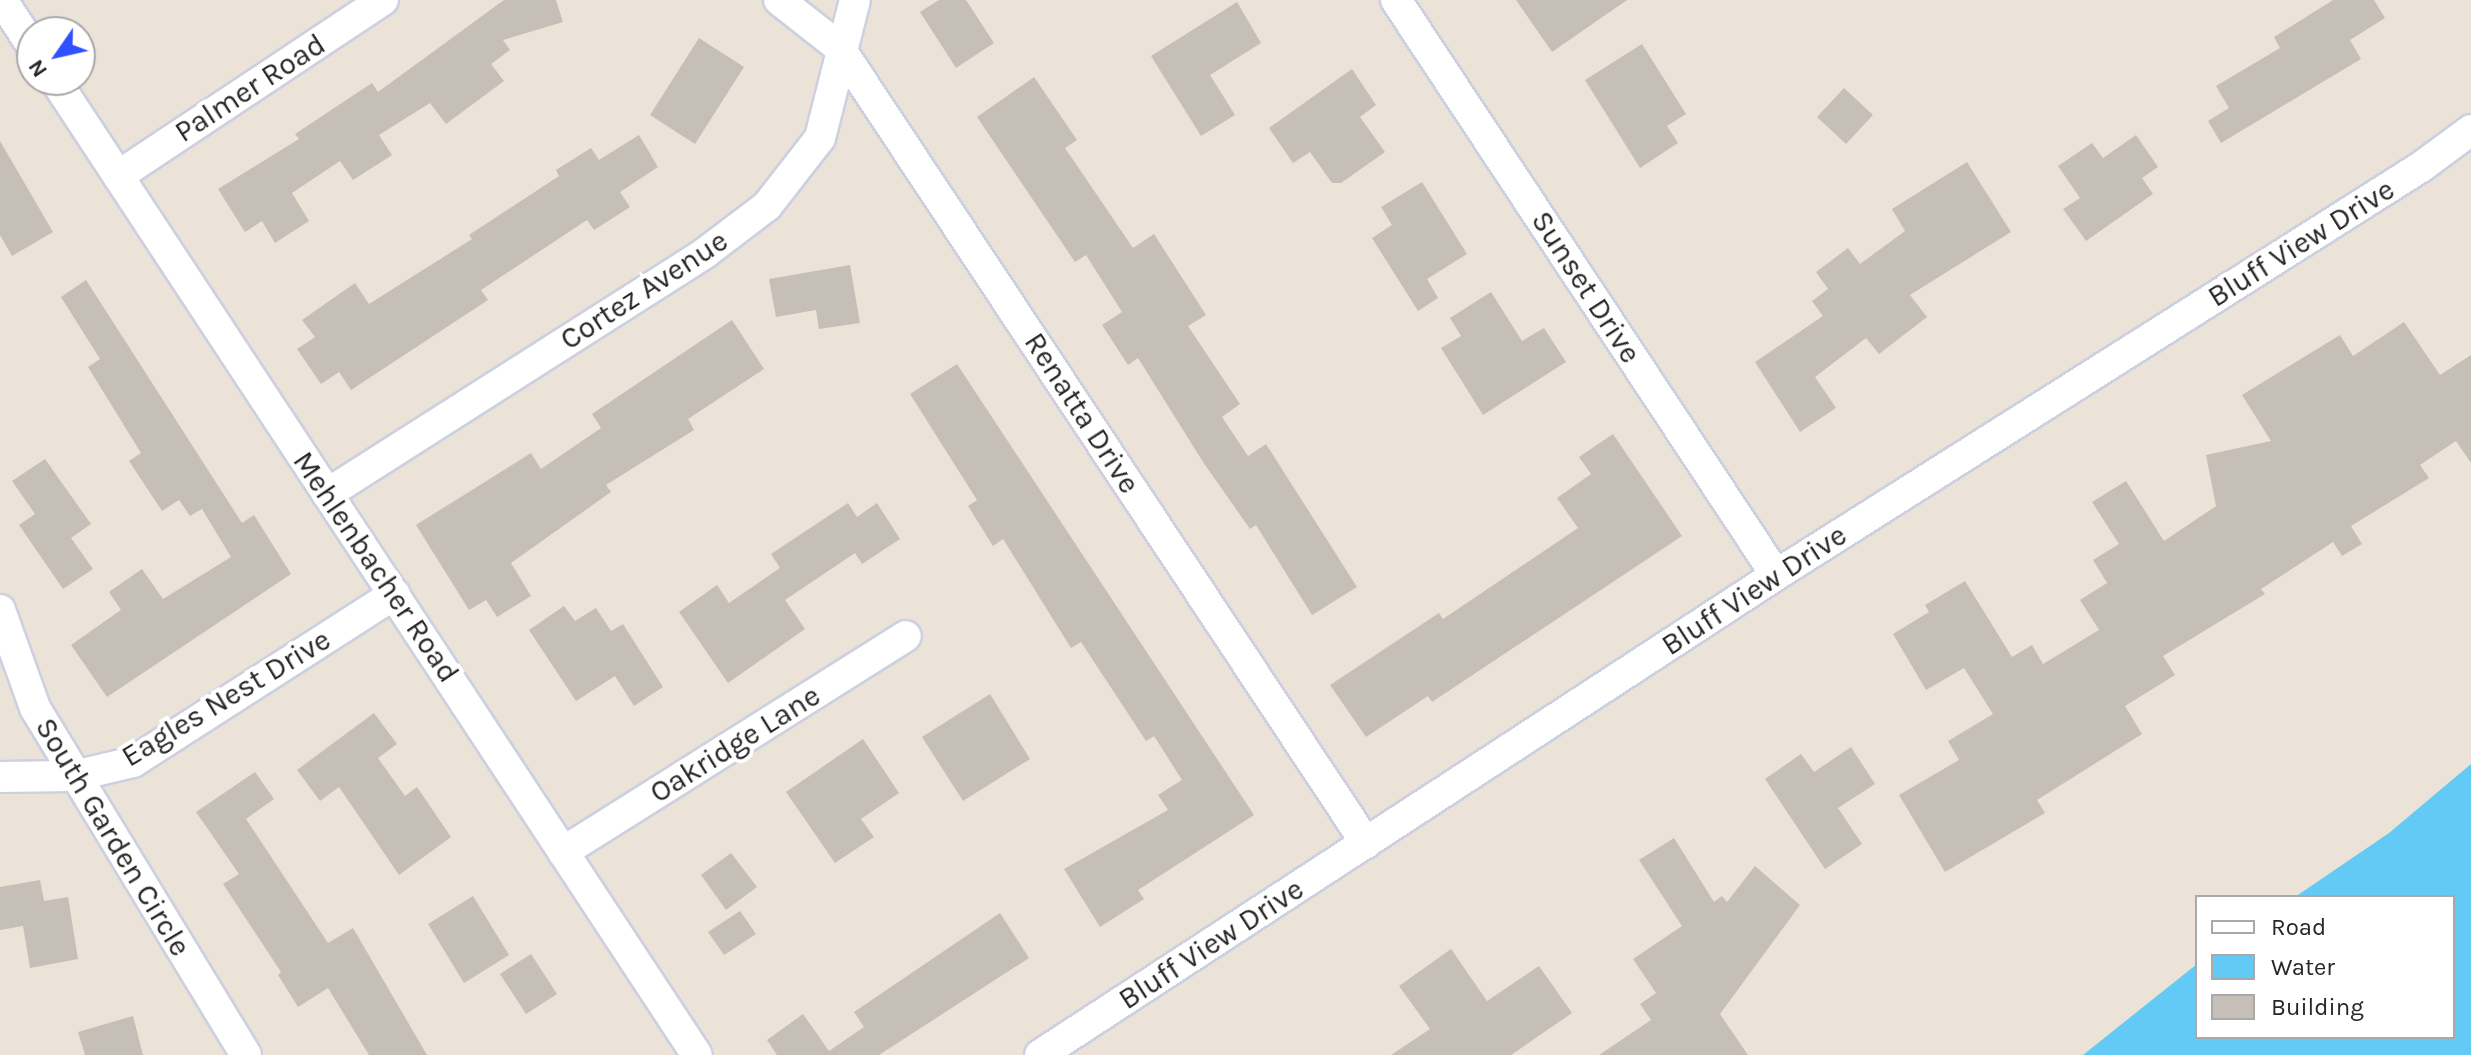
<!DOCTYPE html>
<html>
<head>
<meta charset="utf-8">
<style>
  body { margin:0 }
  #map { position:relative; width:2471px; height:1055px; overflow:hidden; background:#ebe3d7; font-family:Karla,sans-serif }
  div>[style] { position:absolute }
  .water>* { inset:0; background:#62caf4 }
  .building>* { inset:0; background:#c5bfb7 }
  .roads { filter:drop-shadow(2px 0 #ccd0e1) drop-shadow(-2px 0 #ccd0e1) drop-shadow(0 2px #ccd0e1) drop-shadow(0 -2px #ccd0e1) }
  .minor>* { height:30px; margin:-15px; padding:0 15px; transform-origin:15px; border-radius:15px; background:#fff }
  span { translate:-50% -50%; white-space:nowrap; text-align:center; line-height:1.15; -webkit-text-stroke:8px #fff; paint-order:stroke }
  .street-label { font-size:30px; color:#272727 }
  .legend { position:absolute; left:2195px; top:895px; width:260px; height:144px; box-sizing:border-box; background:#fff; border:2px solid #a9a9a9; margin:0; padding:10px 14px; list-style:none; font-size:24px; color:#272727 }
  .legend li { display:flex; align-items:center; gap:16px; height:40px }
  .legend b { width:40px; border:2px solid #a9a9a9 }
  .north { position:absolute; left:16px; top:16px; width:80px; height:80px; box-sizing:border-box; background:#fff; border:2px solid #a9a9a9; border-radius:50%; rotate:236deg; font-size:22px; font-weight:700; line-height:32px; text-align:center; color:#272727 }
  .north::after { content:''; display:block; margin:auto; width:28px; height:36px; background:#2f51ff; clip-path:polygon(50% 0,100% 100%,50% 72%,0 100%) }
</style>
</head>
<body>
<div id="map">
  <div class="water">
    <i style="clip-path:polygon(2471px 764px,2471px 1055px,2083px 1055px,2197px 964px,2197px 1037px,2453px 1037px,2453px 897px,2295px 897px,2389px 833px)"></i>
  </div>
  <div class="building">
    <i style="clip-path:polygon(504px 0,556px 0,563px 22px,503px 40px,510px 50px,491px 64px,504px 81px,446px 124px,430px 103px,379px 135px,392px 155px,353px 180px,340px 161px,292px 193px,309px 221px,275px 243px,262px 221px,245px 232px,218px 189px,299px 139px,295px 134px,372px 83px,378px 92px)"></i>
    <i style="clip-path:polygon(939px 0,966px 0,994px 43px,956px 68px,920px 12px)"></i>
    <i style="clip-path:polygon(1516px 0,1627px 0,1552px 52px)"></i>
    <i style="clip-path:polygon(2333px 0,2374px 0,2385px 18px,2350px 40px,2361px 59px,2221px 143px,2208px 121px,2229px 108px,2216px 86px,2280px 48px,2274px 37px)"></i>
    <i style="clip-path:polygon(1237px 2px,1261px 43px,1210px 75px,1235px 115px,1201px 136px,1151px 56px)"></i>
    <i style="clip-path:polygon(699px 38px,744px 67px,695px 144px,650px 115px)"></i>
    <i style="clip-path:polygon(1642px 44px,1686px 114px,1667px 126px,1678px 143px,1640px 168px,1585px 80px)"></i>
    <i style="clip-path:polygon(1352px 69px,1376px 105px,1360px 117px,1385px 152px,1341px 183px,1332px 183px,1310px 152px,1293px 163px,1269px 128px)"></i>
    <i style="clip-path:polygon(1034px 77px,1077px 140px,1065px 148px,1133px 248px,1154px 234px,1206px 315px,1188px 326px,1240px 404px,1222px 417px,1248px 456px,1266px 444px,1357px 587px,1312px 615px,1256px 525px,1250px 529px,1203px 462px,1138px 358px,1128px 365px,1102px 325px,1122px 312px,1086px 255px,1075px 262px,977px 117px)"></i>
    <i style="clip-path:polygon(1844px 88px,1873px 115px,1846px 144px,1817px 117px)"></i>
    <i style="clip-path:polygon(639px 135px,658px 167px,620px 192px,630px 207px,594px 230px,587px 220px,481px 290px,488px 300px,351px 390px,339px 372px,321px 384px,297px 349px,315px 337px,302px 320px,355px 283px,369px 304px,472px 239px,469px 235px,559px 176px,556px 170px,591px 148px,599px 160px)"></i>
    <i style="clip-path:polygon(2136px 135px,2158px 167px,2142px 178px,2153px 194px,2086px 241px,2063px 209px,2080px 198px,2058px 166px,2092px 143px,2103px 158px)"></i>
    <i style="clip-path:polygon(0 141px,53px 232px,12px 256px,0 235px)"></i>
    <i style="clip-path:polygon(1967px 162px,2011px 232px,1910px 295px,1927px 317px,1879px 354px,1866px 338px,1815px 377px,1836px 408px,1800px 432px,1755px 362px,1823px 316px,1812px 301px,1828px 289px,1816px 272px,1848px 248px,1860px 264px,1905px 231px,1892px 209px)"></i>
    <i style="clip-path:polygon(1422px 182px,1467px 254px,1427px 279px,1438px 298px,1418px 311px,1372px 238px,1392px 225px,1381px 207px)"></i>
    <i style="clip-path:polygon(850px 265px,860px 323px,819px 329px,816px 310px,776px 317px,769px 279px)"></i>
    <i style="clip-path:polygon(86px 280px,242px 523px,254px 515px,291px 574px,107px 697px,71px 645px,121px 610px,109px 592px,142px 569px,163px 599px,231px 557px,202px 509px,190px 516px,179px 500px,162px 511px,129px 461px,141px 453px,88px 367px,100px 359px,61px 297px)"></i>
    <i style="clip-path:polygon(1491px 292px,1522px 341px,1544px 328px,1566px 362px,1483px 415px,1441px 348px,1461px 336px,1450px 318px)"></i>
    <i style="clip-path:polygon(732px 320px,764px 369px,688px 419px,694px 430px,606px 485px,611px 492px,511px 563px,531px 596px,497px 617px,486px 600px,469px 610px,416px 525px,531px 453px,541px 469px,601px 428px,592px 414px)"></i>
    <i style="clip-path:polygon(2404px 322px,2440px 375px,2471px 355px,2471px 463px,2456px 441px,2420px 465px,2429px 478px,2351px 526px,2362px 544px,2342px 556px,2333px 542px,2261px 589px,2265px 594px,2163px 656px,2175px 675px,2125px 706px,2142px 734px,2037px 800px,2045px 813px,1945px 872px,1899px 795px,1959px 760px,1948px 741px,1993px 714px,1964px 668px,1926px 690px,1893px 634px,1929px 612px,1925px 605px,1965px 581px,2012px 657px,2032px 645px,2043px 664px,2099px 630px,2080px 600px,2107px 583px,2093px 560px,2119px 544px,2092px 502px,2126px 481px,2164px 541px,2216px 506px,2206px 455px,2271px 441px,2242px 395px,2340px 335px,2353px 356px)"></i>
    <i style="clip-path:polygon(957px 364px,1254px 815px,1138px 890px,1144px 899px,1100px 927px,1064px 869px,1168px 810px,1158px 795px,1182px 780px,1154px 736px,1146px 741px,1081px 642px,1071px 648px,1003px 539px,993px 546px,968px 506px,977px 500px,910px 394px)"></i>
    <i style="clip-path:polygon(1613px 434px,1682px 536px,1432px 702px,1428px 696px,1366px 737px,1330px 685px,1439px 613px,1443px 619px,1578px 528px,1557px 498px,1591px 474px,1579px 457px)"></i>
    <i style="clip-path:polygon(45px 459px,91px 524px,71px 538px,93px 569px,63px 589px,19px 525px,35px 514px,12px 481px)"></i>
    <i style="clip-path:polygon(848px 503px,857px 517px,877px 503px,900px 539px,862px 564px,855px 553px,785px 600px,805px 629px,728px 683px,679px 612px,717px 585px,729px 603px,780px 568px,771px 554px)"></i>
    <i style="clip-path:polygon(564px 606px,575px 621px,596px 608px,611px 631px,623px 624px,663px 687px,634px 706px,615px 676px,576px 701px,529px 630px)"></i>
    <i style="clip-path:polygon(990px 694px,1030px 759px,963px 801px,922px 737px)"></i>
    <i style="clip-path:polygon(374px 713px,397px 744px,378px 758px,405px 796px,417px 787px,451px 837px,399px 875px,339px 787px,320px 801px,297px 770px)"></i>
    <i style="clip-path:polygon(863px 739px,899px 793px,861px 819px,874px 837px,835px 863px,786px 792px)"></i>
    <i style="clip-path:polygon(1851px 747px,1875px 784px,1838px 808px,1862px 844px,1825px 869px,1765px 779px,1801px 754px,1814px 772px)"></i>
    <i style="clip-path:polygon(255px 772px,274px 799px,246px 819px,328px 943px,353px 928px,427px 1055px,369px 1055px,328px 988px,298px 1007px,278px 975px,281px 972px,223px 884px,239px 874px,196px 812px)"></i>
    <i style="clip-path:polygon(1674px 838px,1714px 902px,1722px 896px,1727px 902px,1755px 866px,1800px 905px,1720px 1014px,1748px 1055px,1599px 1055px,1651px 1020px,1640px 1004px,1656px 993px,1633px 959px,1682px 926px,1639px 860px)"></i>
    <i style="clip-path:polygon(731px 853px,757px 887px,726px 910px,701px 875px)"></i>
    <i style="clip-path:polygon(40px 880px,44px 901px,68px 897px,78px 959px,30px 968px,23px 926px,0 930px,0 887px)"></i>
    <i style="clip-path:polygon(473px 896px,509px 955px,464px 983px,428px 924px)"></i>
    <i style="clip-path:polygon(740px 911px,756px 934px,724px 955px,708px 932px)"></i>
    <i style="clip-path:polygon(1000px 913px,1029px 958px,879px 1055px,777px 1055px,767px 1040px,803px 1014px,829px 1051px,864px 1027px,854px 1012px)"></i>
    <i style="clip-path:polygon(1451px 949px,1487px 1001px,1539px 966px,1572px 1013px,1511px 1055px,1391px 1055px,1430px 1029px,1399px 986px)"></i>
    <i style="clip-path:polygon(531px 954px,557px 994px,526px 1014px,500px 974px)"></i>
    <i style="clip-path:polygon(133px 1016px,143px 1055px,85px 1055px,78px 1032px)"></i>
  </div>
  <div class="roads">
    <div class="minor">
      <i style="left:2px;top:0;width:55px;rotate:56.9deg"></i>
      <i style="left:779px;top:0;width:76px;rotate:38.1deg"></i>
      <i style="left:839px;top:47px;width:955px;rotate:56.49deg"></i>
      <i style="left:1396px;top:0;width:689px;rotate:56.54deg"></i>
      <i style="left:55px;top:80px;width:1167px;rotate:56.64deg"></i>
      <i style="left:118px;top:176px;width:318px;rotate:-33.6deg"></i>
      <i style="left:327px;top:494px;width:448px;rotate:-32.5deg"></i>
      <i style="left:705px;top:253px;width:78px;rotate:-37.2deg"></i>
      <i style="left:767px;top:206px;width:86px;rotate:-52.1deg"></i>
      <i style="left:820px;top:138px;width:142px;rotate:-75.8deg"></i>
      <i style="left:0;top:610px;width:104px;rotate:70.3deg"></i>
      <i style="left:35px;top:708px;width:406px;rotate:58.7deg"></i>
      <i style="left:0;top:777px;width:74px;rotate:-0.8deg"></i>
      <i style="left:74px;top:776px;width:61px;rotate:-13.3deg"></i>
      <i style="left:133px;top:762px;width:311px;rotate:-32.7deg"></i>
      <i style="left:563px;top:852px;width:405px;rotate:-32.2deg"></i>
      <i style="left:1040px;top:1055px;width:879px;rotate:-33.11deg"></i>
      <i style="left:1776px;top:575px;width:763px;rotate:-32.32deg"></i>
      <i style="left:2421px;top:167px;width:62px;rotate:-36.5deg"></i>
    </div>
  </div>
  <div class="street-label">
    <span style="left:250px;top:88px;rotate:-33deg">Palmer Road</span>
    <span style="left:2301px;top:243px;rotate:-32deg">Bluff View Drive</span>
    <span style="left:1586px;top:287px;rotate:57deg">Sunset Drive</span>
    <span style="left:644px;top:290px;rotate:-33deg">Cortez Avenue</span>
    <span style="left:1082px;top:413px;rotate:57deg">Renatta Drive</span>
    <span style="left:376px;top:567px;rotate:56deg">Mehlenbacher Road</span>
    <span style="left:1754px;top:590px;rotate:-33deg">Bluff View Drive</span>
    <span style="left:226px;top:698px;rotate:-31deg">Eagles Nest Drive</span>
    <span style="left:735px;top:744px;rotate:-32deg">Oakridge Lane</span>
    <span style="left:113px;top:837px;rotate:59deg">South Garden Circle</span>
    <span style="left:1211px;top:944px;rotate:-33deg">Bluff View Drive</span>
  </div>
  <ul class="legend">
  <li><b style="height:10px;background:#fff"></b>Road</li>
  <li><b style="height:22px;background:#62caf4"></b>Water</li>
  <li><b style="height:22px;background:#c5bfb7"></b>Building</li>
  </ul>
  <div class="north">N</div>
</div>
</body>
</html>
